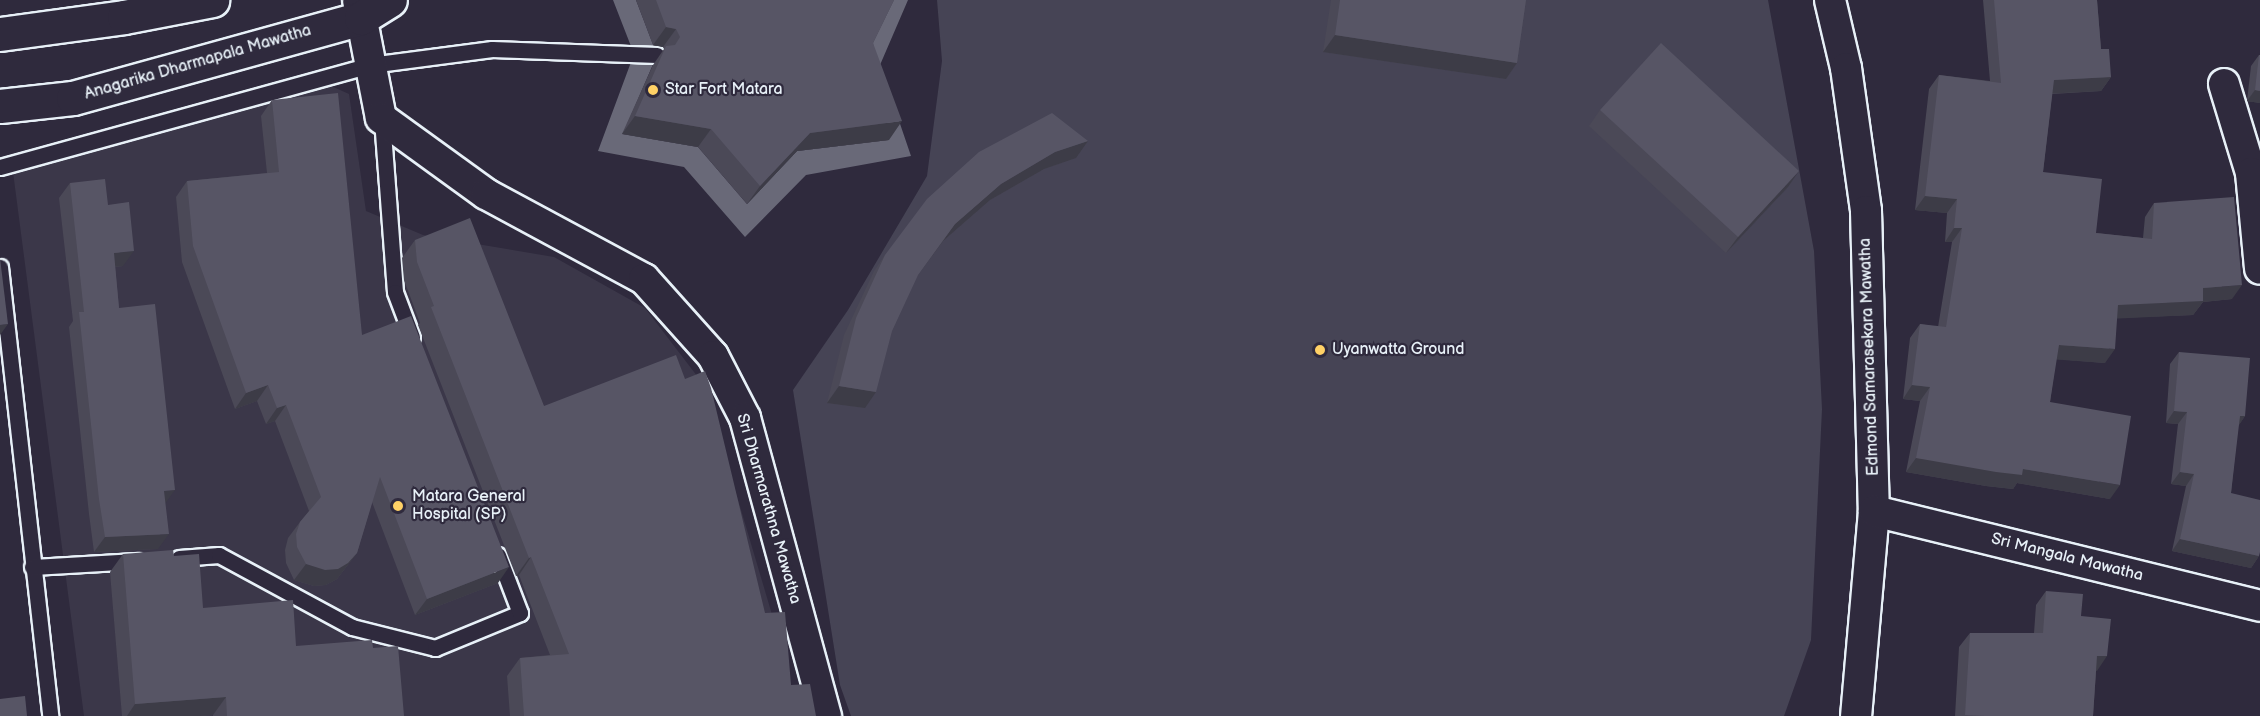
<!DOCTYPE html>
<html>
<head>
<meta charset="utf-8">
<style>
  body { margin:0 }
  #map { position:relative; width:2260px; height:716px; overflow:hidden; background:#2f2a3d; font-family:"Balsamiq Sans",sans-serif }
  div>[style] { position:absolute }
  .built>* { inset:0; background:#3b3749 }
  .green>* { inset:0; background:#464455 }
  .water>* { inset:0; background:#696978 }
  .roads { filter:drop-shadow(2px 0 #e8f1f8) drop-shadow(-2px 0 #e8f1f8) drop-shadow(0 2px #e8f1f8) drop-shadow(0 -2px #e8f1f8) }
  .lane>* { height:15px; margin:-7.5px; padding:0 7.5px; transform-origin:7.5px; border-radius:7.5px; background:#2f2a3d }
  .street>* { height:30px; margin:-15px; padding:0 15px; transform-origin:15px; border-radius:15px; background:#2f2a3d }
  .highway>* { height:33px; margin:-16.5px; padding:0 16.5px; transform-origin:16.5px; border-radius:16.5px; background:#2f2a3d }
  .wall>* { inset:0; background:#4b4957 }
  .shaded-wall>* { inset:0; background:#3d3c47 }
  .building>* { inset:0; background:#575565 }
  .dots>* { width:16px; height:16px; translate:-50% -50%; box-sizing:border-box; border:3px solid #2f2a3d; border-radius:50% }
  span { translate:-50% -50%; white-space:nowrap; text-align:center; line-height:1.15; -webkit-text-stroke:4.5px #2f2a3d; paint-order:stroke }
  .street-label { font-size:16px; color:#e8f1f8 }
  .poi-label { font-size:16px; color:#e8f1f8 }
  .left { translate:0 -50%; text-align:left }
</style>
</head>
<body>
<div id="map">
  <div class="built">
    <i style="clip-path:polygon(311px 77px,349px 94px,366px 211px,423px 235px,554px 257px,645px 308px,704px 385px,776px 628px,795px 716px,84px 716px,13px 172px,101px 139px)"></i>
  </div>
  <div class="green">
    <i style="clip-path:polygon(937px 0,1768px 0,1814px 251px,1822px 409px,1811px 640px,1784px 716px,851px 716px,840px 685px,793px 390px,848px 310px,927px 176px,942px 61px)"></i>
  </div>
  <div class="water">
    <i style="clip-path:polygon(613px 0,636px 0,657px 55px,623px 134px,698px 147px,747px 204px,797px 151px,888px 140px,860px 62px,890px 0,908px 0,880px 65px,911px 156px,806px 175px,745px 237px,684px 167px,598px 151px,634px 54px)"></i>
  </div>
  <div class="roads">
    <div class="lane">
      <i style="left:382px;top:119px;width:173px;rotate:85.7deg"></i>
      <i style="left:395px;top:292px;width:48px;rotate:69.3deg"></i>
      <i style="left:0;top:167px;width:384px;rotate:-15.4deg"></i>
      <i style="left:370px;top:65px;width:123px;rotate:-7.5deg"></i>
      <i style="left:492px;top:49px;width:165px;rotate:2.1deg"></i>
      <i style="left:0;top:267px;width:452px;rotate:83.6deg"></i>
      <i style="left:179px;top:558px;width:40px;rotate:-4.3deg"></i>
      <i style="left:219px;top:555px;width:151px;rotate:28.4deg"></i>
      <i style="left:352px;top:627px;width:86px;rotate:14.2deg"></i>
      <i style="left:435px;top:648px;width:92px;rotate:-22.4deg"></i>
      <i style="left:520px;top:613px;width:62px;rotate:-110.8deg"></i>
      <i style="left:32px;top:567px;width:105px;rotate:-3.3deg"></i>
    </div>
    <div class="street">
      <i style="left:358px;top:0;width:120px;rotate:79deg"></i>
      <i style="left:381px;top:118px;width:130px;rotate:35.9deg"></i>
      <i style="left:486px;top:194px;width:179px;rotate:28.3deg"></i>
      <i style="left:644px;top:279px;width:103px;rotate:48.1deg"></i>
      <i style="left:713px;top:356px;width:70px;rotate:62.7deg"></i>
      <i style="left:745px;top:418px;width:309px;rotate:74.8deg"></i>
      <i style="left:1830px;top:0;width:70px;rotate:76.8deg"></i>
      <i style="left:1846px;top:68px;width:144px;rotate:82deg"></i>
      <i style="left:1866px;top:211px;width:300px;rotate:88.5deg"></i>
      <i style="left:1874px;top:511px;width:206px;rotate:95deg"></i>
      <i style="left:2224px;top:84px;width:93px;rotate:73.1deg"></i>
      <i style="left:2251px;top:173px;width:96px;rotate:84.6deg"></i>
      <i style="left:1874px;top:511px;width:398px;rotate:13.8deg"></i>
    </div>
    <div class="highway">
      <i style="left:0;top:34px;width:125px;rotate:-7.8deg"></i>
      <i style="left:124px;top:17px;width:90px;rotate:-10.9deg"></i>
      <i style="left:0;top:106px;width:73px;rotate:-6.3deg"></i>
      <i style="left:73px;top:98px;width:299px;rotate:-15.5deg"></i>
      <i style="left:361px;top:18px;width:34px;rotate:-32deg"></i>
    </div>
  </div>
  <div class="wall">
    <i style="clip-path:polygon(636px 0,894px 0,873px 43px,889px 140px,797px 151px,747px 204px,698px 147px,622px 134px,653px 65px,664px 49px,663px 47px,653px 45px)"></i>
    <i style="clip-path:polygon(1331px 0,1526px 0,1517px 63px,1506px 79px,1323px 52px)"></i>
    <i style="clip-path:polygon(1983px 0,2097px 0,2101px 49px,2111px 77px,2101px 91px,2052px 94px,2043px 172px,2096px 233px,2143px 238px,2145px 217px,2154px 203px,2232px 299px,2203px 302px,2193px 315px,2117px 318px,2105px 363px,2056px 359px,2050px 402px,2110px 499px,2017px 483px,2013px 489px,1986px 486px,1906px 472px,1920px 401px,1903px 399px,1910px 338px,1920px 324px,1938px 327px,1952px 242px,1945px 242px,1947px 213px,1915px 210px,1929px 89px,1939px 75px,1990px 81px)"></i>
    <i style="clip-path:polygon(2259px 55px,2260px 103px,2247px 101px,2251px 66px)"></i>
    <i style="clip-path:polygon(272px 100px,362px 335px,498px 583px,415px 615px,372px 502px,357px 553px,337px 579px,326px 585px,314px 586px,294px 580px,286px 563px,285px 550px,288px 538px,300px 522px,309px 511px,275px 421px,266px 424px,257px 401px,235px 409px,182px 262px,176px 197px,187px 181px,267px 173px,261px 116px)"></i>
    <i style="clip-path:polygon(1600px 110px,1788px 187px,1726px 253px,1589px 126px)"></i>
    <i style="clip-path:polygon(1088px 141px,1076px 158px,1044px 169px,990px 200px,943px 241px,916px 277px,892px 331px,865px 408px,827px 403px,844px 335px,874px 271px,885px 255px)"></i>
    <i style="clip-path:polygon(70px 183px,108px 205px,123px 266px,115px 267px,119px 308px,165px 504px,158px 549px,94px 552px,89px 514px,69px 327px,73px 321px,59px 198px)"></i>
    <i style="clip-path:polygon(415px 240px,544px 406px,765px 613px,791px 685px,816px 716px,510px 716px,507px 676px,520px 658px,550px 655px,519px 575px,516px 576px,418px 325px,420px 323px,404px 280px,402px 258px)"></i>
    <i style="clip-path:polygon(2179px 352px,2245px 416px,2238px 426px,2231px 493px,2259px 556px,2251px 568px,2172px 551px,2186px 486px,2171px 484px,2178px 424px,2166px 423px,2170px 364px)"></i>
    <i style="clip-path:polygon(123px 554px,174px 556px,203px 608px,296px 646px,373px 648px,404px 716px,213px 716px,213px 715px,200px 716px,122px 716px,110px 572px)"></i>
    <i style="clip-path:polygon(2046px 591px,2081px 616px,2097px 671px,2096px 671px,2093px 716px,1955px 716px,1959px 647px,1970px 633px,2034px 633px,2036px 605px)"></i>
  </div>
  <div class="shaded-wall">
    <i style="clip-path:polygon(666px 27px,676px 29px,663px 47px,653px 45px)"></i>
    <i style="clip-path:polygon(1335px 35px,1517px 63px,1506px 79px,1323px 52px)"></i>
    <i style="clip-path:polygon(2111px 77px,2101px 91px,2044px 94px,2054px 80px)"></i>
    <i style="clip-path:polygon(2255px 90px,2260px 91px,2260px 103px,2247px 101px)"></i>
    <i style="clip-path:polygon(635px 116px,711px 129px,698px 147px,622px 134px)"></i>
    <i style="clip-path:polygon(902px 121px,889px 140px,797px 151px,747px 204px,760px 186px,810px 133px)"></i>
    <i style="clip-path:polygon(1088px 141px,1076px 158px,1044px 169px,990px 200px,943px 241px,906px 291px,955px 224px,1001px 184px,1055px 152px)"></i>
    <i style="clip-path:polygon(1799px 171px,1788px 187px,1726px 253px,1738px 237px)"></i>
    <i style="clip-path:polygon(1925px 196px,1957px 199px,1947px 213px,1915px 210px)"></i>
    <i style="clip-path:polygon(1954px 228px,1962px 228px,1952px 242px,1945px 242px)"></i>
    <i style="clip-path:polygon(134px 251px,123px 266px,103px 268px,114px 253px)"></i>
    <i style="clip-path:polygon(2242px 285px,2232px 299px,2203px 302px,2193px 315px,2108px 319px,2118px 305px,2203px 288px)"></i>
    <i style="clip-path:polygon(8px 324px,0 335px,0 325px)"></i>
    <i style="clip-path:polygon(2059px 345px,2115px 349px,2105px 363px,2049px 359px)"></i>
    <i style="clip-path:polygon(268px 385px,257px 401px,235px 409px,246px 393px)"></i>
    <i style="clip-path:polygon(1912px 385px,1930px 387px,1920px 401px,1903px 399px)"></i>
    <i style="clip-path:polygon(839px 386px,876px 392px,865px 408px,827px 403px)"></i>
    <i style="clip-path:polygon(286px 405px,275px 421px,266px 424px,277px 408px)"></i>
    <i style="clip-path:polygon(2174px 411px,2187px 412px,2178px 424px,2166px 423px)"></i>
    <i style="clip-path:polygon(2240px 416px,2245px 416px,2237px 428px)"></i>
    <i style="clip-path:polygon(1916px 458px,2023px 469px,2120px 485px,2110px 499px,2017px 483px,2013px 489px,1986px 486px,1906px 472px)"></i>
    <i style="clip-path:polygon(2180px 472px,2194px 474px,2186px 486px,2171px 484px)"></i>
    <i style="clip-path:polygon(175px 490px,164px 505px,164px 491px)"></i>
    <i style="clip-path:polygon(169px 534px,158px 549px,94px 552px,105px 537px)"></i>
    <i style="clip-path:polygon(2180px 539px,2259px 556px,2251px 568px,2172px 551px)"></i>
    <i style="clip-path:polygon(357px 553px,337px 579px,326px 585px,314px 586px,294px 580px,306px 564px)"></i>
    <i style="clip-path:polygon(531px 557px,519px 575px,516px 576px,529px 558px)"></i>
    <i style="clip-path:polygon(509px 567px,498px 583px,415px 615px,427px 599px)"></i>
    <i style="clip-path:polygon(2097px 656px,2107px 656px,2097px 671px,2086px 670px)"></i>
    <i style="clip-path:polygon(226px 697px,213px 715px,200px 716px,127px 716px,135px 704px)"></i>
  </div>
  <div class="building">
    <i style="clip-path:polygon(656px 0,894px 0,873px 43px,902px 121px,810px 133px,760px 186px,711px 129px,635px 116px,666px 46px,675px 45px,680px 37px,676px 29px,666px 27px)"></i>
    <i style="clip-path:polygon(1340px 0,1526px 0,1517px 63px,1335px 35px)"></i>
    <i style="clip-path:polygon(1994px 0,2097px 0,2101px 49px,2109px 49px,2111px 77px,2054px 80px,2043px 172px,2102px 179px,2096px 233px,2152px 239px,2154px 203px,2234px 197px,2242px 285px,2203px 288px,2203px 301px,2118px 305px,2115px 349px,2059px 345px,2050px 402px,2131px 416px,2120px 485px,2023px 469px,2022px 475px,1996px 472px,1916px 458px,1930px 387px,1912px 385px,1920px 324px,1946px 327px,1962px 228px,1954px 228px,1957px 199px,1925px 196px,1939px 75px,2001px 83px)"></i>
    <i style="clip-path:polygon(1661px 43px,1799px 171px,1738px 237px,1600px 110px)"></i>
    <i style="clip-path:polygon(2259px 55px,2260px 55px,2260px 91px,2255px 90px)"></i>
    <i style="clip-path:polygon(338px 93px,362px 335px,411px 316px,509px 567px,427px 599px,380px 477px,357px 553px,348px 563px,338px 569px,325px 570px,306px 564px,297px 547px,296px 534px,300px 522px,321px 497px,286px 405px,277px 408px,268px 385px,246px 393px,193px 246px,187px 181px,279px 172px,272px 100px)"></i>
    <i style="clip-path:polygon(1052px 113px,1088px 141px,1055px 152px,1001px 184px,955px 224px,918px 275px,892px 331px,876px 392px,839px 386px,856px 318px,885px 255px,927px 199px,979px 152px)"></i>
    <i style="clip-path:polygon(105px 179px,108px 205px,129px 202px,134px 251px,114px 253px,119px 308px,155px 304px,175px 490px,164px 491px,169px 534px,105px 537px,99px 499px,79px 312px,84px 312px,70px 183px)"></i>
    <i style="clip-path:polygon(470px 218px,544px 406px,676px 355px,685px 379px,705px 371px,711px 388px,765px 613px,785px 612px,791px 685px,810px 684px,816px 716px,524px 716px,520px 658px,569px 654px,531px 557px,529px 558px,431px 307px,434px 306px,417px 262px,415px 240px)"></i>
    <i style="clip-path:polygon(0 258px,8px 324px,0 325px)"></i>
    <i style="clip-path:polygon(2179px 352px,2250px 358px,2245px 416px,2240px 416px,2231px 493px,2260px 500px,2260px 552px,2259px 556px,2180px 539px,2194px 474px,2180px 472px,2187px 412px,2174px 411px)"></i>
    <i style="clip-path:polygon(173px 550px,174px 556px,199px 554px,203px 608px,293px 600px,296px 646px,372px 640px,373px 648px,398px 646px,404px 716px,227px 716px,226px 697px,135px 704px,123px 554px)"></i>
    <i style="clip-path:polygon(2046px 591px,2083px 594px,2081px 616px,2111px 619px,2107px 656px,2097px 656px,2093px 716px,1985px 716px,1965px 715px,1970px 633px,2043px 633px)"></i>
    <i style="clip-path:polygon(25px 696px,27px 716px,0 716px,0 699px)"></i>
  </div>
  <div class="dots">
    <i style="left:653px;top:90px;background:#ffd166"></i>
    <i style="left:1320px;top:350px;background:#ffd166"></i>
    <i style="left:398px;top:506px;background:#ffd166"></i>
  </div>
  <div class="street-label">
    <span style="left:198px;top:63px;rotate:-16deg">Anagarika Dharmapala Mawatha</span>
    <span style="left:1870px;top:357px;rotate:-92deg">Edmond Samarasekara Mawatha</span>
    <span style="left:768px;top:509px;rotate:74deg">Sri Dharmarathna Mawatha</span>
    <span style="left:2067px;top:558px;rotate:14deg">Sri Mangala Mawatha</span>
  </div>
  <div class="poi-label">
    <span class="left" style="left:665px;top:90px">Star Fort Matara</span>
    <span class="left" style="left:1332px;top:350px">Uyanwatta Ground</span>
    <span class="left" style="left:412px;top:506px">Matara General<br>Hospital (SP)</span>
  </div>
</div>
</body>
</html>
